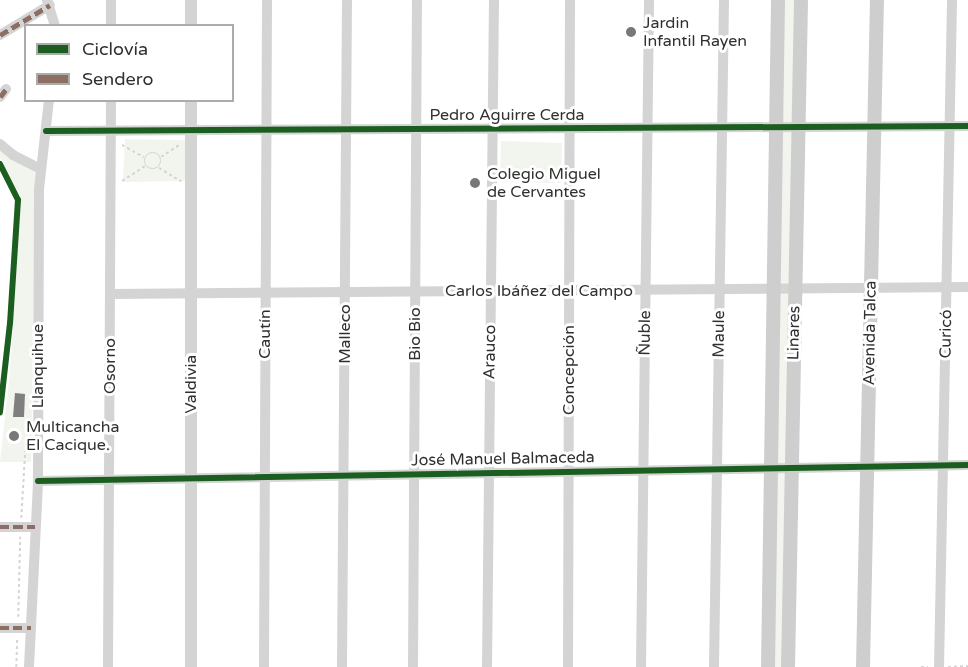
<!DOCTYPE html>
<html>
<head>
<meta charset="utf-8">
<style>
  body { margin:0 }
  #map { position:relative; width:968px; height:667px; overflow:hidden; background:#fff; font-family:"Varela Round",sans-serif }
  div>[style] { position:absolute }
  .green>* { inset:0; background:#f1f5ed }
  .building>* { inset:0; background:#7f7f7f }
  .path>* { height:1.5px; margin-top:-0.75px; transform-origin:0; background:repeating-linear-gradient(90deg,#d4d4d4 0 3px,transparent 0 6px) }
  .path>.ring { margin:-0.75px; padding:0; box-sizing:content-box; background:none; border:1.5px solid #d4d4d4; border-radius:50% }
  .minor>* { height:10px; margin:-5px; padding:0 5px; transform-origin:5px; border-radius:5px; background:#d4d4d4 }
  .tertiary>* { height:12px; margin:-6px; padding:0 6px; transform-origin:6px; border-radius:6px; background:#d4d4d4 }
  .secondary>* { height:14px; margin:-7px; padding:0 7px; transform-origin:7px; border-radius:7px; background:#cecece }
  .quiet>* { height:4.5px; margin-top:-2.25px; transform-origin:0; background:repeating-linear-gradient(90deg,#8d6e63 0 9px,transparent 0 13.5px) }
  .cycleway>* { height:6px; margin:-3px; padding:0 3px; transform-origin:3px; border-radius:3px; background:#1b5e20 }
  .dots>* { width:16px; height:16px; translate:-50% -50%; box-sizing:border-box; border:3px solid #fff; border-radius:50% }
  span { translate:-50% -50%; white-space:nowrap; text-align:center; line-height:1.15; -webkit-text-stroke:6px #fff; paint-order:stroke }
  .poi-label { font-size:16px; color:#303030 }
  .left { translate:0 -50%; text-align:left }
  .street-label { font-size:16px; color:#303030 }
  .legend { position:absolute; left:24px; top:24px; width:210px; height:78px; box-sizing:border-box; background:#fff; border:2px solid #acacac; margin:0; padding:8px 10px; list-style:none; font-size:18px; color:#303030 }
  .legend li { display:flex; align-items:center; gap:12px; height:30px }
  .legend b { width:30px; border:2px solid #acacac }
</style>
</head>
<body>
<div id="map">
  <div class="green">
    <i style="clip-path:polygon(782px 0,795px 0,784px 667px,772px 667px)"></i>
    <i style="clip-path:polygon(125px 139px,186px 140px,185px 181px,123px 182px)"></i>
    <i style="clip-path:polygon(501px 141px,562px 143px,561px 183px,500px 182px)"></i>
    <i style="clip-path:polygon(0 150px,38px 171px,31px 462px,0 462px,10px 372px,21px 200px,0 157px)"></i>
  </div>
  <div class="building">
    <i style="clip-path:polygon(15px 393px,25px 394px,24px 417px,13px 417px)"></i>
  </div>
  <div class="path">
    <i style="left:122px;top:145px;width:25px;rotate:29deg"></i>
    <i class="ring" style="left:145px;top:153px;width:14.5px;height:14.5px"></i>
    <i style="left:161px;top:157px;width:23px;rotate:-34deg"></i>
    <i style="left:159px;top:168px;width:26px;rotate:31deg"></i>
    <i style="left:122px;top:181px;width:27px;rotate:-33deg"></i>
    <i style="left:21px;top:518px;width:67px;rotate:-86.6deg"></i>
    <i style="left:25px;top:451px;width:4px"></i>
    <i style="left:18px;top:617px;width:80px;rotate:-88.6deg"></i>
    <i style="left:16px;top:667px;width:28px;rotate:-88deg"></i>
    <i style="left:921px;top:667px;width:7px"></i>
    <i style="left:948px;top:667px;width:20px;rotate:-3deg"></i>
  </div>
  <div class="minor">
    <i style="left:47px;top:0;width:27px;rotate:73deg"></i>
    <i style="left:111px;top:26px;width:26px;rotate:-90deg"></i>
    <i style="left:0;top:35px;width:58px;rotate:-31deg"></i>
    <i style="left:0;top:97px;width:10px;rotate:-53deg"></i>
    <i style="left:46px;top:131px;width:922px;rotate:-0.31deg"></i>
    <i style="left:0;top:144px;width:17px;rotate:40deg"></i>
    <i style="left:13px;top:155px;width:30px;rotate:27deg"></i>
    <i style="left:110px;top:294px;width:858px;rotate:-0.47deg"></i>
    <i style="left:38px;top:481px;width:930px;rotate:-0.99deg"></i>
    <i style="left:0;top:527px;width:35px"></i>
    <i style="left:0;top:628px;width:31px"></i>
    <i style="left:29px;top:667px;width:186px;rotate:-87.2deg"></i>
    <i style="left:38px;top:481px;width:292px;rotate:-89.8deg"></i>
    <i style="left:39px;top:189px;width:90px;rotate:-83.6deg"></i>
    <i style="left:108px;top:667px;width:567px;rotate:-89.7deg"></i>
    <i style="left:264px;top:667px;width:667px;rotate:-89.74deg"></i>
    <i style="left:342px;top:667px;width:667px;rotate:-89.57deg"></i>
    <i style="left:413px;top:667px;width:667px;rotate:-89.66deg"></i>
    <i style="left:487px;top:667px;width:667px;rotate:-89.4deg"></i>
    <i style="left:568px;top:667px;width:667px;rotate:-89.83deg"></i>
    <i style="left:641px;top:667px;width:667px;rotate:-89.31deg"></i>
    <i style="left:714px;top:667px;width:667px;rotate:-89.14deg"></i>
    <i style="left:939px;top:667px;width:667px;rotate:-88.88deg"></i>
  </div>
  <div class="tertiary">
    <i style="left:191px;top:26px;width:26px;rotate:-90deg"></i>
    <i style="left:191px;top:667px;width:567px;rotate:-90deg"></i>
  </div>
  <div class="secondary">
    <i style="left:768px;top:667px;width:667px;rotate:-89.14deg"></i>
    <i style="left:788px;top:667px;width:667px;rotate:-88.88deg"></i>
    <i style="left:863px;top:667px;width:667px;rotate:-88.8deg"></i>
  </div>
  <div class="quiet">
    <i style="left:0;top:35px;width:58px;rotate:-31deg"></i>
    <i style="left:0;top:97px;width:10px;rotate:-53deg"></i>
    <i style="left:0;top:527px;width:35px"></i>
    <i style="left:0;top:628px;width:31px"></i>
  </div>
  <div class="cycleway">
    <i style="left:46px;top:131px;width:922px;rotate:-0.31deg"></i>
    <i style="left:0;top:164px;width:40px;rotate:63.4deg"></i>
    <i style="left:18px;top:200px;width:123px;rotate:93.7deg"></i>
    <i style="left:10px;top:323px;width:90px;rotate:96.4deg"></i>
    <i style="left:38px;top:481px;width:930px;rotate:-0.99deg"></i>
  </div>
  <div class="dots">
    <i style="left:631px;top:32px;background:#787878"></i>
    <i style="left:475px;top:183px;background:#787878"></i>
    <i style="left:14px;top:436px;background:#787878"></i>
  </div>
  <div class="poi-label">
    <span class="left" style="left:643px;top:32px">Jardin<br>Infantil Rayen</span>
    <span class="left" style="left:487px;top:183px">Colegio Miguel<br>de Cervantes</span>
    <span class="left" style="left:26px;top:436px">Multicancha<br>El Cacique.</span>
  </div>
  <div class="street-label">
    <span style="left:507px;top:115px">Pedro Aguirre Cerda</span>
    <span style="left:539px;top:291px">Carlos Ibáñez del Campo</span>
    <span style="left:645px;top:333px;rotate:-89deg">Ñuble</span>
    <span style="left:794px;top:333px;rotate:-89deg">Linares</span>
    <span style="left:870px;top:333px;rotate:-89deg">Avenida Talca</span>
    <span style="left:265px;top:334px;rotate:-90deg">Cautín</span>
    <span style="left:345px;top:334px;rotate:-90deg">Malleco</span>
    <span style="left:415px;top:334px;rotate:-90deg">Bio Bio</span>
    <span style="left:719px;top:334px;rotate:-89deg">Maule</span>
    <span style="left:946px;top:334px;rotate:-89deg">Curicó</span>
    <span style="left:490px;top:352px;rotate:-89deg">Arauco</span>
    <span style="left:38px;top:366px;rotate:-90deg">Llanquihue</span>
    <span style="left:110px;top:366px;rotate:-90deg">Osorno</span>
    <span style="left:569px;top:370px;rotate:-90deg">Concepción</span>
    <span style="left:191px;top:384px;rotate:-90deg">Valdivia</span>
    <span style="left:503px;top:459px;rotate:-1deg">José Manuel Balmaceda</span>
  </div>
  <ul class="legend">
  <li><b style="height:8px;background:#1b5e20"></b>Ciclovía</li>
  <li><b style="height:8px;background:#8d6e63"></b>Sendero</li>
  </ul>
</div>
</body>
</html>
